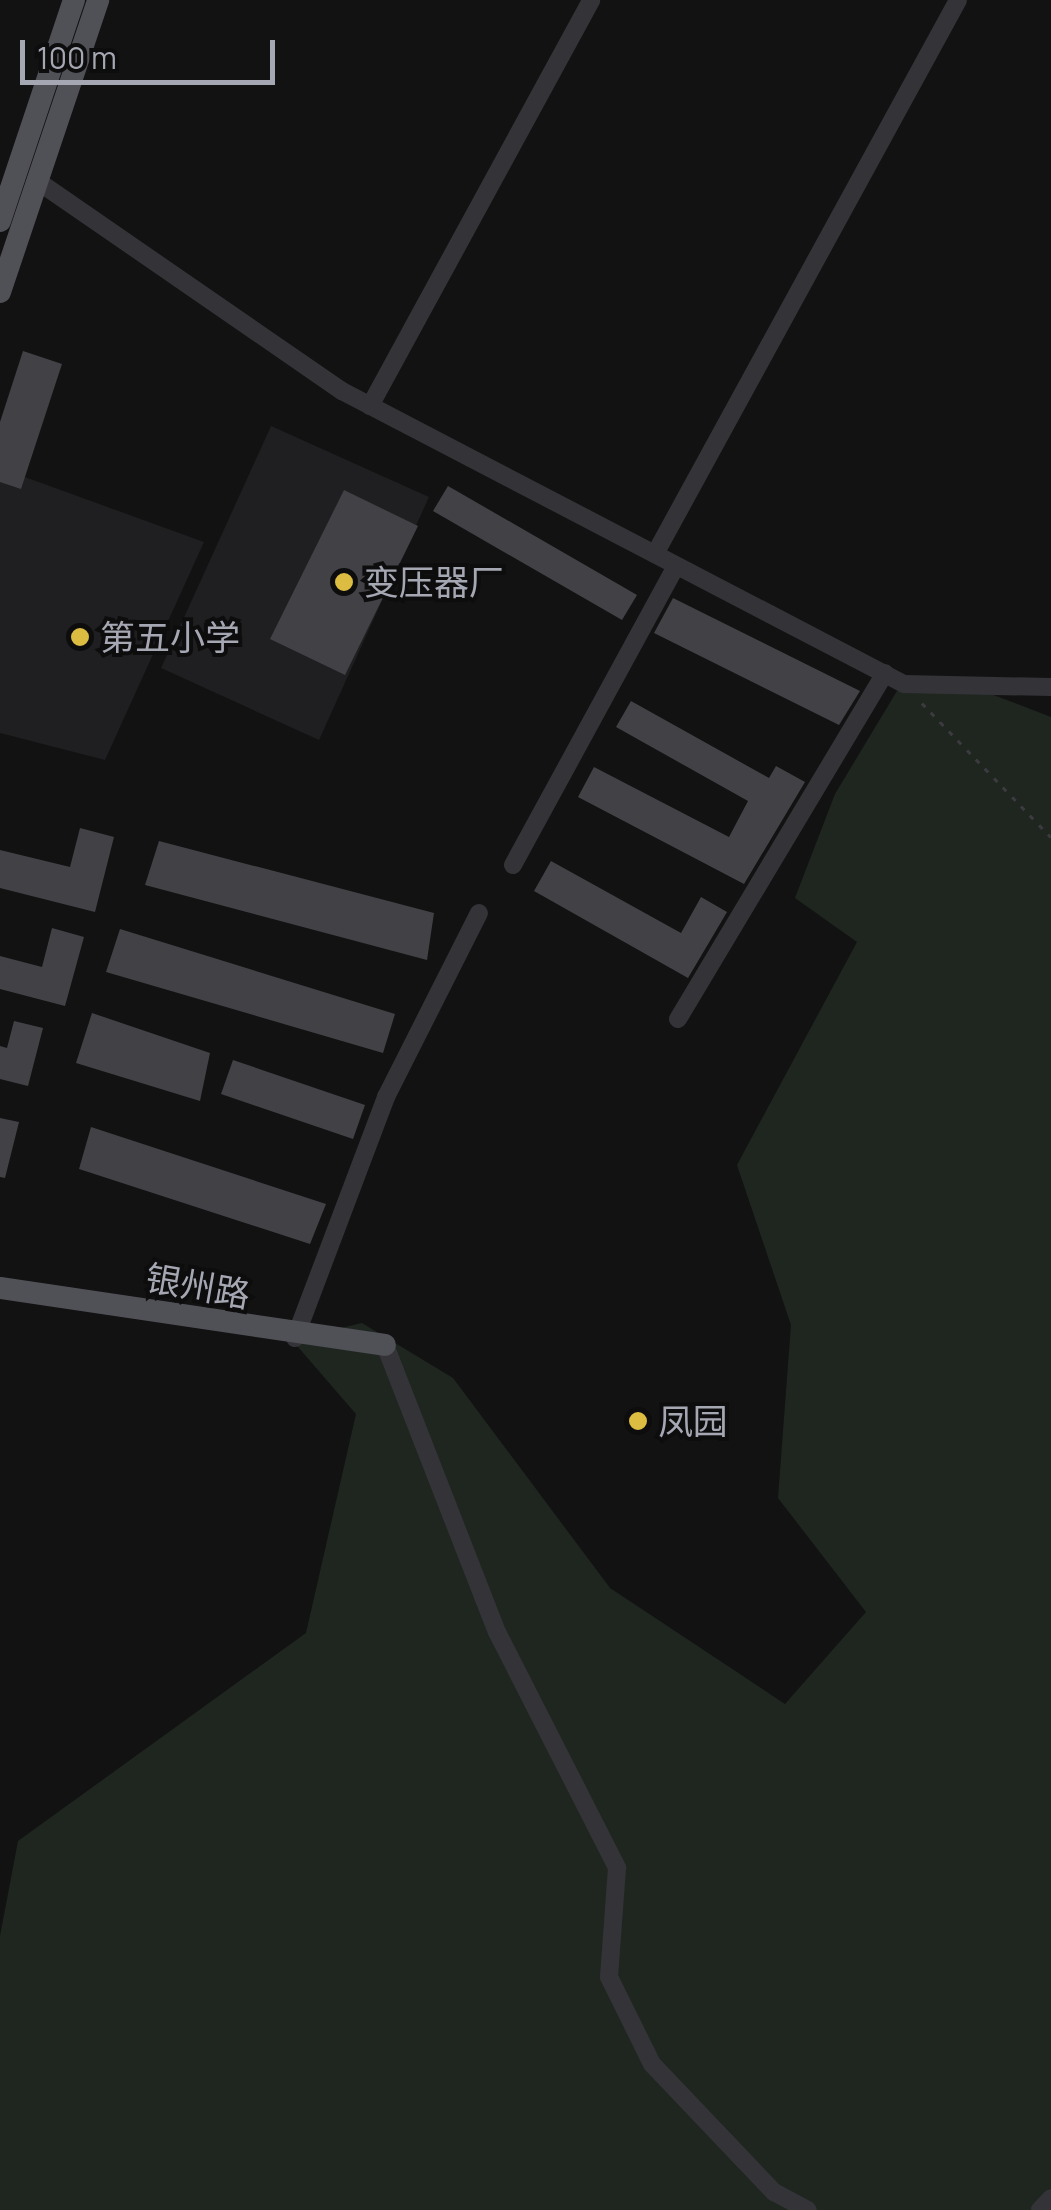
<!DOCTYPE html>
<html>
<head>
<meta charset="utf-8">
<style>
  body { margin:0 }
  #map { position:relative; width:1051px; height:2210px; overflow:hidden; background:#121213; font-family:Manrope,"Noto Sans SC",sans-serif }
  div>[style] { position:absolute }
  .built>* { inset:0; background:#1f1e20 }
  .green>* { inset:0; background:#1f2620 }
  .building>* { inset:0; background:#424246 }
  .path>* { height:2.5px; margin-top:-1.25px; transform-origin:0; background:repeating-linear-gradient(90deg,#3a3a3f 0 5px,transparent 0 13px) }
  .minor>* { height:18px; margin:-9px; padding:0 9px; transform-origin:9px; border-radius:9px; background:#343438 }
  .major>* { height:22px; margin:-11px; padding:0 11px; transform-origin:11px; border-radius:11px; background:#505057 }
  .dots>* { width:28px; height:28px; translate:-50% -50%; box-sizing:border-box; border:5px solid #0d0d0e; border-radius:50% }
  span { translate:-50% -50%; white-space:nowrap; text-align:center; line-height:1.15; -webkit-text-stroke:8px #0d0d0e; paint-order:stroke }
  .poi-label { font-size:35px; color:#a5a7b2 }
  .left { translate:0 -50%; text-align:left }
  .street-label { font-size:35px; color:#a5a7b2 }
  .scale { position:absolute; left:20px; top:40px; width:255px; height:45px; box-sizing:border-box; border:5px solid #a5a7b2; border-top:0; padding-left:12px; font-size:30px; line-height:35px; white-space:nowrap; color:#a5a7b2; -webkit-text-stroke:8px #0d0d0e; paint-order:stroke }
</style>
</head>
<body>
<div id="map">
  <div class="built">
    <i style="clip-path:polygon(271px 426px,429px 497px,319px 740px,161px 668px)"></i>
    <i style="clip-path:polygon(0 468px,204px 542px,105px 760px,0 733px)"></i>
  </div>
  <div class="green">
    <i style="clip-path:polygon(900px 686px,991px 694px,1051px 717px,1051px 2210px,0 2210px,0 1936px,18px 1841px,306px 1633px,356px 1414px,292px 1340px,362px 1323px,453px 1378px,610px 1588px,785px 1704px,866px 1612px,778px 1498px,791px 1325px,737px 1165px,857px 942px,795px 898px,835px 794px)"></i>
  </div>
  <div class="building">
    <i style="clip-path:polygon(23px 351px,62px 364px,21px 489px,0 482px,0 422px)"></i>
    <i style="clip-path:polygon(448px 486px,637px 595px,622px 620px,433px 511px)"></i>
    <i style="clip-path:polygon(344px 490px,418px 526px,345px 675px,270px 639px)"></i>
    <i style="clip-path:polygon(673px 598px,860px 691px,839px 725px,654px 633px)"></i>
    <i style="clip-path:polygon(631px 701px,769px 778px,776px 766px,805px 782px,744px 884px,578px 797px,594px 767px,729px 837px,748px 801px,616px 727px)"></i>
    <i style="clip-path:polygon(80px 828px,114px 837px,95px 912px,0 888px,0 850px,70px 867px)"></i>
    <i style="clip-path:polygon(159px 841px,434px 913px,427px 960px,145px 885px)"></i>
    <i style="clip-path:polygon(551px 861px,681px 933px,701px 897px,727px 912px,688px 978px,534px 891px)"></i>
    <i style="clip-path:polygon(52px 928px,84px 937px,65px 1006px,0 989px,0 956px,42px 967px)"></i>
    <i style="clip-path:polygon(120px 929px,395px 1014px,383px 1053px,106px 972px)"></i>
    <i style="clip-path:polygon(92px 1013px,210px 1053px,200px 1101px,76px 1063px)"></i>
    <i style="clip-path:polygon(14px 1021px,43px 1028px,28px 1086px,0 1079px,0 1046px,7px 1048px)"></i>
    <i style="clip-path:polygon(233px 1060px,365px 1105px,353px 1139px,221px 1094px)"></i>
    <i style="clip-path:polygon(0 1118px,19px 1122px,5px 1178px,0 1177px)"></i>
    <i style="clip-path:polygon(91px 1127px,326px 1204px,310px 1244px,79px 1169px)"></i>
  </div>
  <div class="path">
    <i style="left:922px;top:703px;width:186px;rotate:46.1deg"></i>
  </div>
  <div class="minor">
    <i style="left:36px;top:180px;width:372px;rotate:34.6deg"></i>
    <i style="left:342px;top:391px;width:634px;rotate:27.54deg"></i>
    <i style="left:904px;top:684px;width:147px;rotate:1.2deg"></i>
    <i style="left:370px;top:406px;width:462px;rotate:-61.4deg"></i>
    <i style="left:655px;top:554px;width:631px;rotate:-61.32deg"></i>
    <i style="left:513px;top:865px;width:338px;rotate:-61.4deg"></i>
    <i style="left:678px;top:1019px;width:403px;rotate:-59.1deg"></i>
    <i style="left:295px;top:1338px;width:258px;rotate:-69.3deg"></i>
    <i style="left:386px;top:1097px;width:206px;rotate:-63.2deg"></i>
    <i style="left:385px;top:1345px;width:308px;rotate:68.7deg"></i>
    <i style="left:497px;top:1632px;width:265px;rotate:63deg"></i>
    <i style="left:617px;top:1868px;width:109px;rotate:94.2deg"></i>
    <i style="left:609px;top:1977px;width:97px;rotate:63.7deg"></i>
    <i style="left:652px;top:2064px;width:177px;rotate:46.4deg"></i>
    <i style="left:774px;top:2192px;width:38px;rotate:28deg"></i>
    <i style="left:1040px;top:2210px;width:16px;rotate:-47deg"></i>
  </div>
  <div class="major">
    <i style="left:0;top:221px;width:233px;rotate:-71.5deg"></i>
    <i style="left:0;top:292px;width:308px;rotate:-71.4deg"></i>
    <i style="left:0;top:1288px;width:389px;rotate:8.4deg"></i>
  </div>
  <div class="dots">
    <i style="left:344px;top:582px;background:#dcbd42"></i>
    <i style="left:80px;top:637px;background:#dcbd42"></i>
    <i style="left:638px;top:1421px;background:#dcbd42"></i>
  </div>
  <div class="poi-label">
    <span class="left" style="left:364px;top:582px">变压器厂</span>
    <span class="left" style="left:100px;top:637px">第五小学</span>
    <span class="left" style="left:658px;top:1421px">凤园</span>
  </div>
  <div class="street-label">
    <span style="left:198px;top:1286px;rotate:10deg">银州路</span>
  </div>
  <div class="scale">100 m</div>
</div>
</body>
</html>
